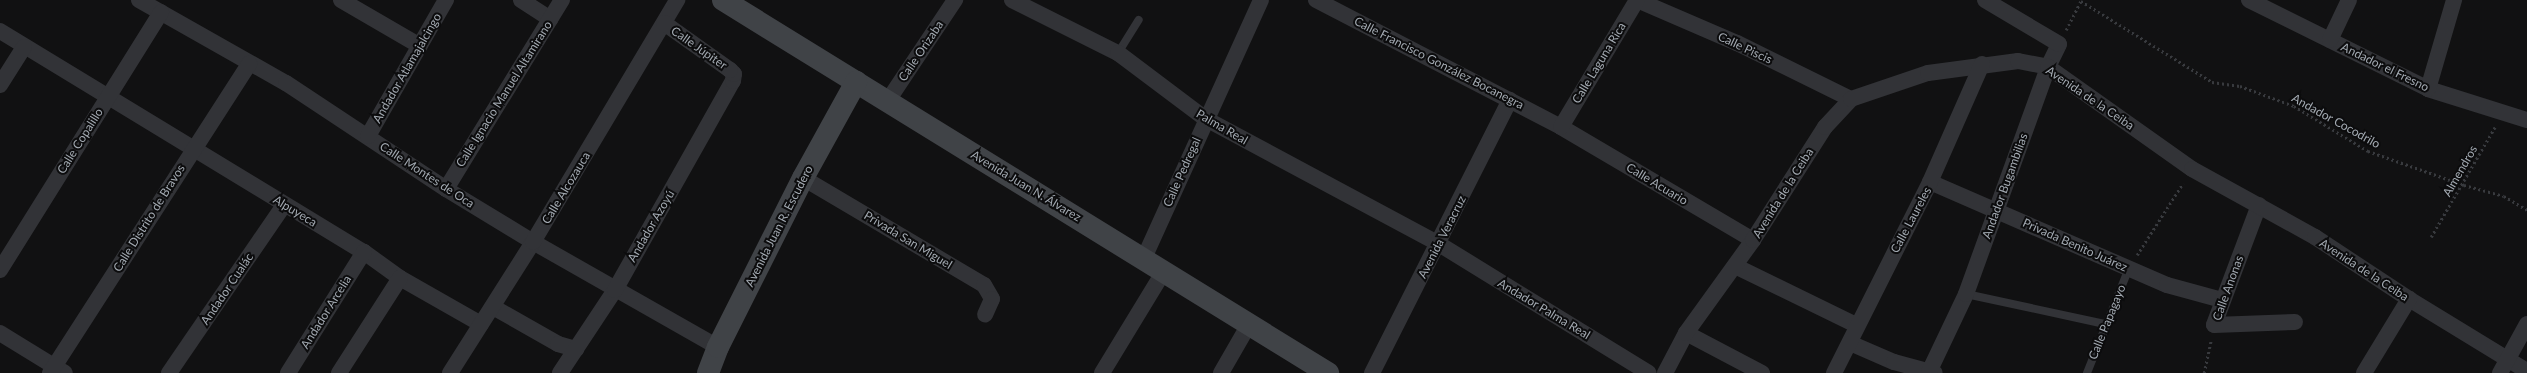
<!DOCTYPE html>
<html>
<head>
<meta charset="utf-8">
<style>
  body { margin:0 }
  #map { position:relative; width:2527px; height:373px; overflow:hidden; background:#111112; font-family:Lato,sans-serif }
  div>[style] { position:absolute }
  .path>* { height:2.5px; margin-top:-1.25px; transform-origin:0; background:repeating-linear-gradient(90deg,#383a3e 0 2px,transparent 0 5px) }
  .lane>* { height:8px; margin:-4px; padding:0 4px; transform-origin:4px; border-radius:4px; background:#323337 }
  .street>* { height:16px; margin:-8px; padding:0 8px; transform-origin:8px; border-radius:8px; background:#323337 }
  .secondary>* { height:22px; margin:-11px; padding:0 11px; transform-origin:11px; border-radius:11px; background:#404347 }
  span { translate:-50% -50%; white-space:nowrap; text-align:center; line-height:1.15; -webkit-text-stroke:4px #0c0c0d; paint-order:stroke }
  .street-label { font-size:12px; color:#a3aab2 }
</style>
</head>
<body>
<div id="map">
  <div class="path">
    <i style="left:2081px;top:1px;width:154px;rotate:31.7deg"></i>
    <i style="left:2212px;top:82px;width:28px;rotate:8deg"></i>
    <i style="left:2240px;top:86px;width:58px;rotate:20.3deg"></i>
    <i style="left:2294px;top:106px;width:87px;rotate:31.3deg"></i>
    <i style="left:2368px;top:151px;width:102px;rotate:19.5deg"></i>
    <i style="left:2464px;top:185px;width:41px;rotate:15.4deg"></i>
    <i style="left:2504px;top:196px;width:27px;rotate:31deg"></i>
    <i style="left:2066px;top:30px;width:34px;rotate:-63deg"></i>
    <i style="left:2431px;top:237px;width:127px;rotate:-59.8deg"></i>
    <i style="left:2137px;top:255px;width:85px;rotate:-57.4deg"></i>
    <i style="left:2204px;top:373px;width:33px;rotate:-78deg"></i>
  </div>
  <div class="lane">
    <i style="left:1118px;top:53px;width:39px;rotate:-58deg"></i>
    <i style="left:1966px;top:294px;width:142px;rotate:12.2deg"></i>
    <i style="left:2087px;top:373px;width:113px;rotate:-68.2deg"></i>
  </div>
  <div class="street">
    <i style="left:139px;top:0;width:169px;rotate:29.5deg"></i>
    <i style="left:286px;top:83px;width:192px;rotate:33.5deg"></i>
    <i style="left:446px;top:189px;width:102px;rotate:31.3deg"></i>
    <i style="left:533px;top:242px;width:213px;rotate:29.6deg"></i>
    <i style="left:341px;top:0;width:91px;rotate:30.2deg"></i>
    <i style="left:521px;top:0;width:35px;rotate:33deg"></i>
    <i style="left:1012px;top:0;width:119px;rotate:26.6deg"></i>
    <i style="left:1118px;top:53px;width:110px;rotate:36.9deg"></i>
    <i style="left:1206px;top:119px;width:264px;rotate:28.2deg"></i>
    <i style="left:1439px;top:244px;width:246px;rotate:31.6deg"></i>
    <i style="left:1316px;top:0;width:276px;rotate:27.4deg"></i>
    <i style="left:1561px;top:127px;width:223px;rotate:30.5deg"></i>
    <i style="left:1637px;top:0;width:109px;rotate:23.3deg"></i>
    <i style="left:1737px;top:43px;width:127px;rotate:26.2deg"></i>
    <i style="left:2249px;top:0;width:200px;rotate:26.4deg"></i>
    <i style="left:2428px;top:89px;width:104px;rotate:17.4deg"></i>
    <i style="left:0;top:31px;width:426px;rotate:31.3deg"></i>
    <i style="left:364px;top:252px;width:44px;rotate:35.8deg"></i>
    <i style="left:400px;top:278px;width:93px;rotate:29.6deg"></i>
    <i style="left:2330px;top:40px;width:44px;rotate:-64.6deg"></i>
    <i style="left:0;top:85px;width:45px;rotate:-57.7deg"></i>
    <i style="left:2428px;top:89px;width:93px;rotate:-73.7deg"></i>
    <i style="left:887px;top:102px;width:123px;rotate:-56.3deg"></i>
    <i style="left:1561px;top:127px;width:148px;rotate:-59.1deg"></i>
    <i style="left:368px;top:136px;width:157px;rotate:-60.2deg"></i>
    <i style="left:803px;top:178px;width:210px;rotate:30.6deg"></i>
    <i style="left:984px;top:285px;width:16px;rotate:60deg"></i>
    <i style="left:992px;top:299px;width:17px;rotate:114deg"></i>
    <i style="left:1930px;top:182px;width:258px;rotate:23.5deg"></i>
    <i style="left:2167px;top:285px;width:57px;rotate:15.3deg"></i>
    <i style="left:446px;top:189px;width:222px;rotate:-58.5deg"></i>
    <i style="left:2259px;top:205px;width:128px;rotate:110.6deg"></i>
    <i style="left:2214px;top:325px;width:81px;rotate:-2.1deg"></i>
    <i style="left:1144px;top:258px;width:283px;rotate:-65.6deg"></i>
    <i style="left:1735px;top:266px;width:135px;rotate:26deg"></i>
    <i style="left:0;top:270px;width:304px;rotate:-58deg"></i>
    <i style="left:493px;top:307px;width:75px;rotate:29.6deg"></i>
    <i style="left:558px;top:344px;width:19px;rotate:16deg"></i>
    <i style="left:0;top:333px;width:76px;rotate:31.6deg"></i>
    <i style="left:1686px;top:333px;width:86px;rotate:27.8deg"></i>
    <i style="left:1850px;top:343px;width:48px;rotate:23.4deg"></i>
    <i style="left:1894px;top:362px;width:42px;rotate:15deg"></i>
    <i style="left:1929px;top:372px;width:86px;rotate:-64.6deg"></i>
    <i style="left:1966px;top:294px;width:241px;rotate:-70.1deg"></i>
    <i style="left:2048px;top:67px;width:25px;rotate:-64deg"></i>
    <i style="left:2059px;top:44px;width:86px;rotate:-149.3deg"></i>
    <i style="left:50px;top:373px;width:368px;rotate:-57.2deg"></i>
    <i style="left:169px;top:373px;width:204px;rotate:-55.6deg"></i>
    <i style="left:288px;top:373px;width:143px;rotate:-57.9deg"></i>
    <i style="left:339px;top:373px;width:113px;rotate:-57.3deg"></i>
    <i style="left:450px;top:373px;width:155px;rotate:-57.6deg"></i>
    <i style="left:533px;top:242px;width:282px;rotate:-59.2deg"></i>
    <i style="left:560px;top:373px;width:100px;rotate:-56.5deg"></i>
    <i style="left:615px;top:290px;width:240px;rotate:-60.6deg"></i>
    <i style="left:733px;top:81px;width:7px;rotate:-82deg"></i>
    <i style="left:734px;top:74px;width:6px;rotate:-135deg"></i>
    <i style="left:730px;top:70px;width:81px;rotate:-144.5deg"></i>
    <i style="left:1102px;top:373px;width:119px;rotate:-58.7deg"></i>
    <i style="left:1221px;top:373px;width:54px;rotate:-60.1deg"></i>
    <i style="left:1372px;top:373px;width:306px;rotate:-63.2deg"></i>
    <i style="left:1665px;top:373px;width:45px;rotate:-62.3deg"></i>
    <i style="left:1686px;top:333px;width:115px;rotate:-54.2deg"></i>
    <i style="left:1753px;top:240px;width:134px;rotate:-57.5deg"></i>
    <i style="left:1825px;top:127px;width:38px;rotate:-47deg"></i>
    <i style="left:1851px;top:99px;width:81px;rotate:-18.7deg"></i>
    <i style="left:1928px;top:73px;width:91px;rotate:-7.6deg"></i>
    <i style="left:2018px;top:61px;width:31px;rotate:11deg"></i>
    <i style="left:2048px;top:67px;width:176px;rotate:35.3deg"></i>
    <i style="left:2192px;top:169px;width:141px;rotate:28.9deg"></i>
    <i style="left:2315px;top:237px;width:113px;rotate:33.4deg"></i>
    <i style="left:2409px;top:299px;width:138px;rotate:31.4deg"></i>
    <i style="left:1834px;top:373px;width:214px;rotate:-63.3deg"></i>
    <i style="left:1930px;top:182px;width:129px;rotate:-66.2deg"></i>
    <i style="left:2364px;top:373px;width:87px;rotate:-58.7deg"></i>
    <i style="left:2500px;top:373px;width:56px;rotate:-61.1deg"></i>
  </div>
  <div class="secondary">
    <i style="left:723px;top:0;width:711px;rotate:31.66deg"></i>
    <i style="left:708px;top:373px;width:28px;rotate:-69deg"></i>
    <i style="left:718px;top:347px;width:189px;rotate:-63.3deg"></i>
    <i style="left:803px;top:178px;width:110px;rotate:-61.1deg"></i>
  </div>
  <div class="street-label">
    <span style="left:699px;top:48px;rotate:35deg">Calle Júpiter</span>
    <span style="left:1745px;top:48px;rotate:25deg">Calle Piscis</span>
    <span style="left:921px;top:51px;rotate:-56deg">Calle Orizaba</span>
    <span style="left:1439px;top:63px;rotate:27deg">Calle Francisco González Bocanegra</span>
    <span style="left:1599px;top:63px;rotate:-59deg">Calle Laguna Rica</span>
    <span style="left:2385px;top:67px;rotate:26deg">Andador el Fresno</span>
    <span style="left:407px;top:68px;rotate:-60deg">Andador Atlamajalcingo</span>
    <span style="left:504px;top:94px;rotate:-58deg">Calle Ignacio Manuel Altamirano</span>
    <span style="left:2090px;top:98px;rotate:34deg">Avenida de la Ceiba</span>
    <span style="left:2336px;top:121px;rotate:29deg">Andador Cocodrilo</span>
    <span style="left:1222px;top:127px;rotate:30deg">Palma Real</span>
    <span style="left:80px;top:141px;rotate:-58deg">Calle Copalillo</span>
    <span style="left:2460px;top:171px;rotate:-60deg">Almendros</span>
    <span style="left:1182px;top:172px;rotate:-66deg">Calle Pedregal</span>
    <span style="left:427px;top:175px;rotate:33deg">Calle Montes de Oca</span>
    <span style="left:1657px;top:184px;rotate:31deg">Calle Acuario</span>
    <span style="left:1026px;top:186px;rotate:31deg">Avenida Juan N. Álvarez</span>
    <span style="left:2005px;top:186px;rotate:-70deg">Andador Bugambilias</span>
    <span style="left:566px;top:188px;rotate:-59deg">Calle Alcozauca</span>
    <span style="left:1783px;top:193px;rotate:-58deg">Avenida de la Ceiba</span>
    <span style="left:295px;top:211px;rotate:31deg">Alpuyeca</span>
    <span style="left:149px;top:218px;rotate:-58deg">Calle Distrito de Bravos</span>
    <span style="left:1911px;top:220px;rotate:-62deg">Calle Laureles</span>
    <span style="left:651px;top:226px;rotate:-60deg">Andador Azoyú</span>
    <span style="left:779px;top:226px;rotate:-63deg">Avenida Juan R. Escudero</span>
    <span style="left:1442px;top:237px;rotate:-63deg">Avenida Veracruz</span>
    <span style="left:908px;top:240px;rotate:31deg">Privada San Miguel</span>
    <span style="left:2075px;top:245px;rotate:24deg">Privada Benito Juárez</span>
    <span style="left:2364px;top:270px;rotate:33deg">Avenida de la Ceiba</span>
    <span style="left:2228px;top:288px;rotate:-70deg">Calle Anonas</span>
    <span style="left:227px;top:289px;rotate:-56deg">Andador Cualác</span>
    <span style="left:1544px;top:309px;rotate:31deg">Andador Palma Real</span>
    <span style="left:326px;top:312px;rotate:-58deg">Andador Arcelia</span>
    <span style="left:2107px;top:322px;rotate:-68deg">Calle Papagayo</span>
  </div>
</div>
</body>
</html>
